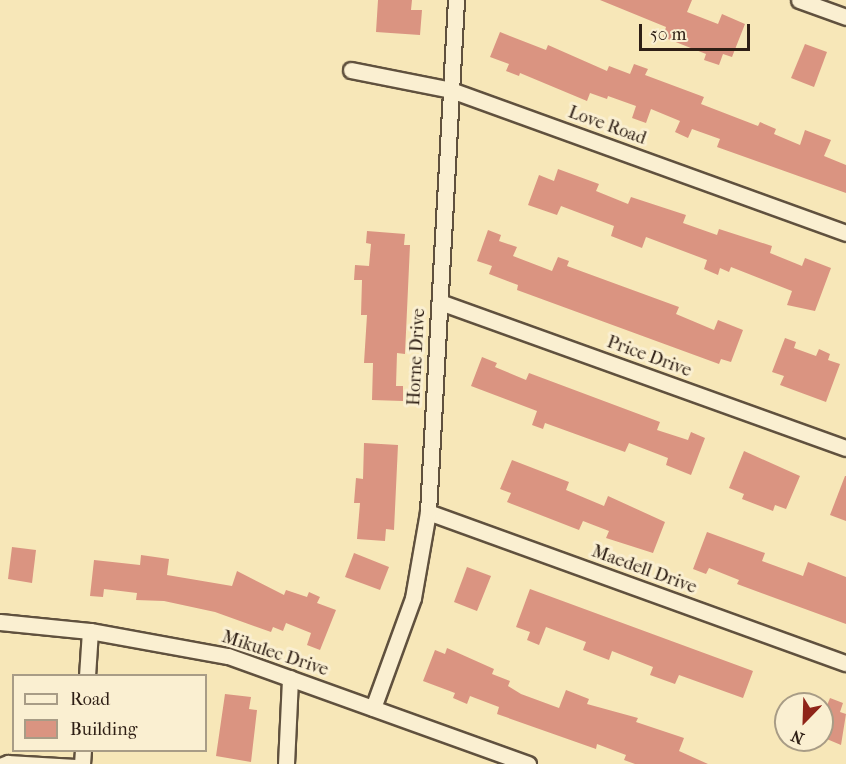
<!DOCTYPE html>
<html>
<head>
<meta charset="utf-8">
<style>
  body { margin:0 }
  #map { position:relative; width:846px; height:764px; overflow:hidden; background:#f7e7b8; font-family:"IM FELL French Canon",serif }
  div>[style] { position:absolute }
  .building>* { inset:0; background:#da9481 }
  .roads { filter:drop-shadow(2px 0 #60513e) drop-shadow(-2px 0 #60513e) drop-shadow(0 2px #60513e) drop-shadow(0 -2px #60513e) }
  .service>* { height:8px; margin:-4px; padding:0 4px; transform-origin:4px; border-radius:4px; background:#faefd1 }
  .minor>* { height:15px; margin:-7.5px; padding:0 7.5px; transform-origin:7.5px; border-radius:7.5px; background:#faefd1 }
  span { translate:-50% -50%; white-space:nowrap; text-align:center; line-height:1.15; -webkit-text-stroke:6px #faefd1; paint-order:stroke }
  .street-label { font-size:18px; color:#2e1f15 }
  .legend { position:absolute; left:12px; top:674px; width:195px; height:78px; box-sizing:border-box; background:#faefd1; border:2px solid #a89c86; margin:0; padding:8px 10px; list-style:none; font-size:18px; color:#2e1f15 }
  .legend li { display:flex; align-items:center; gap:12px; height:30px }
  .legend b { width:30px; border:2px solid #a89c86 }
  .north { position:absolute; left:774px; top:692px; width:60px; height:60px; box-sizing:border-box; background:#faefd1; border:2px solid #a89c86; border-radius:50%; rotate:203deg; font-size:16px; font-weight:700; line-height:24px; text-align:center; color:#2e1f15 }
  .north::after { content:''; display:block; margin:auto; width:21px; height:27px; background:#8f2418; clip-path:polygon(50% 0,100% 100%,50% 72%,0 100%) }
  .scale { position:absolute; left:639px; top:24px; width:111px; height:27px; box-sizing:border-box; border:3px solid #2e1f15; border-top:0; padding-left:8px; font-size:18px; line-height:21px; white-space:nowrap; color:#2e1f15; -webkit-text-stroke:4px #faefd1; paint-order:stroke }
</style>
</head>
<body>
<div id="map">
  <div class="building">
    <i style="clip-path:polygon(378px 0,412px 0,411px 10px,422px 10px,420px 35px,376px 32px)"></i>
    <i style="clip-path:polygon(600px 0,692px 0,687px 12px,718px 24px,722px 14px,745px 24px,732px 57px,723px 54px,719px 65px,704px 60px,706px 54px,663px 37px,666px 27px)"></i>
    <i style="clip-path:polygon(500px 32px,546px 50px,548px 45px,607px 71px,609px 66px,630px 74px,634px 64px,648px 69px,645px 75px,704px 97px,701px 104px,758px 126px,760px 122px,776px 129px,774px 134px,800px 145px,805px 130px,831px 140px,824px 156px,846px 165px,846px 193px,717px 147px,720px 139px,692px 129px,688px 138px,675px 132px,680px 121px,651px 109px,646px 123px,632px 118px,636px 106px,608px 96px,607px 99px,590px 93px,587px 101px,520px 73px,519px 76px,506px 71px,509px 64px,490px 57px)"></i>
    <i style="clip-path:polygon(805px 44px,827px 52px,814px 87px,791px 78px)"></i>
    <i style="clip-path:polygon(558px 169px,599px 184px,596px 191px,628px 204px,631px 197px,686px 215px,683px 223px,717px 235px,719px 229px,772px 246px,770px 253px,802px 266px,805px 258px,831px 268px,815px 311px,787px 305px,792px 291px,731px 267px,729px 272px,720px 268px,718px 275px,704px 269px,707px 260px,646px 237px,642px 248px,611px 236px,614px 226px,561px 206px,557px 215px,528px 205px,539px 175px,554px 181px)"></i>
    <i style="clip-path:polygon(488px 230px,501px 235px,499px 241px,517px 247px,513px 256px,552px 271px,558px 257px,569px 261px,567px 266px,679px 307px,676px 314px,714px 330px,718px 320px,743px 330px,731px 362px,721px 359px,719px 364px,517px 290px,518px 285px,489px 274px,492px 266px,477px 261px)"></i>
    <i style="clip-path:polygon(367px 231px,405px 234px,404px 245px,410px 245px,405px 354px,397px 353px,396px 386px,403px 386px,403px 401px,372px 400px,373px 363px,364px 363px,367px 315px,361px 315px,362px 280px,354px 280px,355px 265px,369px 266px,371px 244px,366px 243px)"></i>
    <i style="clip-path:polygon(785px 338px,796px 342px,794px 348px,816px 356px,819px 349px,830px 354px,828px 360px,840px 364px,826px 402px,780px 385px,784px 376px,772px 372px)"></i>
    <i style="clip-path:polygon(482px 357px,497px 363px,495px 367px,526px 380px,529px 373px,660px 422px,657px 430px,688px 440px,691px 432px,705px 438px,691px 475px,666px 465px,668px 458px,629px 443px,625px 452px,545px 423px,543px 429px,532px 425px,537px 411px,471px 386px)"></i>
    <i style="clip-path:polygon(364px 443px,398px 445px,394px 530px,386px 529px,385px 541px,357px 539px,360px 503px,354px 503px,356px 478px,363px 479px)"></i>
    <i style="clip-path:polygon(744px 451px,800px 476px,786px 509px,775px 505px,773px 511px,742px 499px,744px 494px,729px 488px)"></i>
    <i style="clip-path:polygon(512px 460px,569px 482px,566px 490px,604px 506px,608px 496px,665px 522px,653px 553px,606px 538px,609px 531px,583px 521px,579px 530px,507px 502px,511px 493px,500px 489px)"></i>
    <i style="clip-path:polygon(845px 476px,846px 476px,846px 521px,830px 515px)"></i>
    <i style="clip-path:polygon(707px 532px,765px 553px,762px 561px,803px 576px,808px 562px,846px 577px,846px 624px,737px 584px,739px 580px,709px 568px,706px 574px,693px 569px)"></i>
    <i style="clip-path:polygon(12px 547px,36px 550px,32px 583px,8px 579px)"></i>
    <i style="clip-path:polygon(354px 553px,389px 567px,380px 590px,345px 577px)"></i>
    <i style="clip-path:polygon(141px 555px,169px 559px,167px 575px,232px 586px,237px 571px,284px 595px,286px 590px,307px 597px,309px 592px,320px 597px,317px 603px,336px 610px,320px 650px,307px 645px,311px 633px,286px 623px,283px 631px,273px 627px,271px 632px,215px 612px,164px 601px,136px 600px,137px 593px,104px 589px,103px 597px,90px 596px,94px 560px,140px 565px)"></i>
    <i style="clip-path:polygon(467px 567px,491px 576px,477px 611px,454px 602px)"></i>
    <i style="clip-path:polygon(530px 589px,753px 671px,743px 698px,679px 675px,675px 684px,650px 675px,653px 667px,612px 651px,609px 660px,583px 650px,586px 642px,546px 627px,539px 645px,527px 640px,530px 632px,516px 627px)"></i>
    <i style="clip-path:polygon(447px 648px,494px 669px,492px 674px,510px 681px,508px 686px,521px 694px,559px 708px,566px 690px,589px 699px,587px 704px,638px 718px,636px 722px,684px 738px,679px 751px,708px 764px,635px 764px,624px 760px,626px 755px,597px 744px,596px 749px,497px 714px,499px 707px,470px 696px,467px 704px,453px 698px,455px 693px,423px 681px,435px 650px,445px 654px)"></i>
    <i style="clip-path:polygon(225px 694px,251px 697px,249px 709px,257px 710px,251px 762px,216px 756px)"></i>
    <i style="clip-path:polygon(830px 698px,843px 703px,840px 712px,846px 714px,841px 745px,822px 737px,822px 718px)"></i>
  </div>
  <div class="roads">
    <div class="service">
      <i style="left:0;top:763px;width:9px;rotate:-21deg"></i>
      <i style="left:8px;top:760px;width:68px;rotate:3.4deg"></i>
    </div>
    <div class="minor">
      <i style="left:799px;top:0;width:50px;rotate:19.9deg"></i>
      <i style="left:351px;top:70px;width:102px;rotate:11.3deg"></i>
      <i style="left:451px;top:90px;width:420px;rotate:19.9deg"></i>
      <i style="left:440px;top:302px;width:431px;rotate:19.8deg"></i>
      <i style="left:428px;top:512px;width:444px;rotate:19.9deg"></i>
      <i style="left:0;top:622px;width:90px;rotate:5.7deg"></i>
      <i style="left:90px;top:631px;width:140px;rotate:10.3deg"></i>
      <i style="left:228px;top:656px;width:319px;rotate:19.8deg"></i>
      <i style="left:87px;top:676px;width:45px;rotate:-86.2deg"></i>
      <i style="left:373px;top:708px;width:117px;rotate:-70deg"></i>
      <i style="left:413px;top:598px;width:87px;rotate:-80.1deg"></i>
      <i style="left:428px;top:512px;width:513px;rotate:-86.87deg"></i>
      <i style="left:82px;top:764px;width:14px;rotate:-86deg"></i>
      <i style="left:286px;top:764px;width:86px;rotate:-87.3deg"></i>
    </div>
  </div>
  <div class="street-label">
    <span style="left:607px;top:126px;rotate:20deg">Love Road</span>
    <span style="left:417px;top:357px;rotate:-87deg">Horne Drive</span>
    <span style="left:649px;top:357px;rotate:20deg">Price Drive</span>
    <span style="left:644px;top:570px;rotate:20deg">Maedell Drive</span>
    <span style="left:275px;top:654px;rotate:18deg">Mikulec Drive</span>
  </div>
  <ul class="legend">
  <li><b style="height:8px;background:#faefd1"></b>Road</li>
  <li><b style="height:16px;background:#da9481"></b>Building</li>
  </ul>
  <div class="north">N</div>
  <div class="scale">50 m</div>
</div>
</body>
</html>
